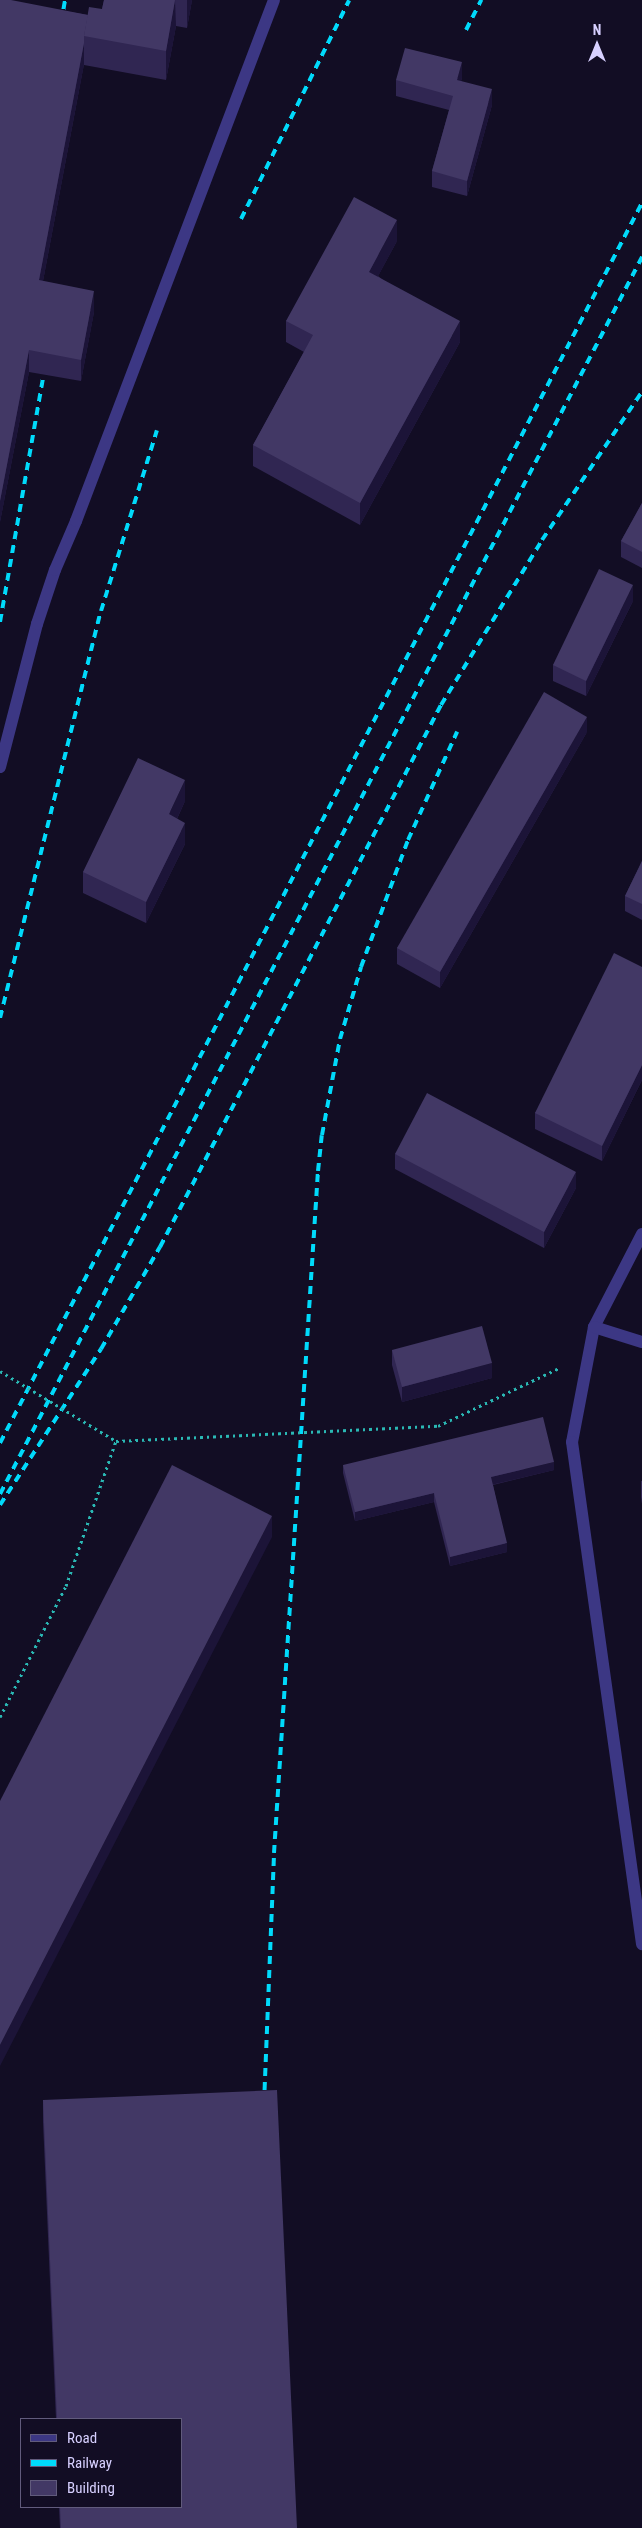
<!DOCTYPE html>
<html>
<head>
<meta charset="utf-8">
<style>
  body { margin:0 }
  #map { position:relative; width:642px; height:2528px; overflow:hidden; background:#120d24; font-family:"Roboto Condensed",sans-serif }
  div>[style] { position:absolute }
  .path>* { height:3px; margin-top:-1.5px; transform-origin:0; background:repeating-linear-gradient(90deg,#2ab8b4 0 2.5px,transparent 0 6.5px) }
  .lane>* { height:12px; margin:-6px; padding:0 6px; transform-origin:6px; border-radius:6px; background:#3c3784 }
  .street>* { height:12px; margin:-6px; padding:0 6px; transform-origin:6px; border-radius:6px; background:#3c3784 }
  .rail>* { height:4px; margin-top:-2px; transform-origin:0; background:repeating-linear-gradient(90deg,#00dafb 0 8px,transparent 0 14px) }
  .path-bridge>* { height:3px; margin-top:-1.5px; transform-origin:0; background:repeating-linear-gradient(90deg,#2ab8b4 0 2.5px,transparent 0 6.5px) }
  .wall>* { inset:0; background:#302652 }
  .shaded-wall>* { inset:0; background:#1c1438 }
  .building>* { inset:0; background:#423865 }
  span { translate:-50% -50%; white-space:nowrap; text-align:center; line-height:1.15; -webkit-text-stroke:4px #120d24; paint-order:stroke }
  .legend { position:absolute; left:20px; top:2418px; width:162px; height:90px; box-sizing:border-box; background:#120d24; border:1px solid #615b7c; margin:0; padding:6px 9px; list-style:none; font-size:15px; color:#d7d0ff }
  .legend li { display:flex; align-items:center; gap:10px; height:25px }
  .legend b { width:25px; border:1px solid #615b7c }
  .north { position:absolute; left:572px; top:20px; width:50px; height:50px; -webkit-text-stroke:4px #120d24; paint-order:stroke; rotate:0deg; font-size:14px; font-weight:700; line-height:20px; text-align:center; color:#d7d0ff }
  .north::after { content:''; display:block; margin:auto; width:18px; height:22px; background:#d7d0ff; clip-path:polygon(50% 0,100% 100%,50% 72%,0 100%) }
</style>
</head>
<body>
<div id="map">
  <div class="path">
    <i style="left:438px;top:1426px;width:134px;rotate:-25.6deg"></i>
  </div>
  <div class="lane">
    <i style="left:0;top:767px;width:148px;rotate:-75.5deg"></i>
    <i style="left:37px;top:624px;width:57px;rotate:-71.6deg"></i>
    <i style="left:55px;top:570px;width:53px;rotate:-66.8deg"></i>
    <i style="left:76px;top:521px;width:557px;rotate:-69.19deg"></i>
  </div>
  <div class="street">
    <i style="left:642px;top:1234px;width:105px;rotate:117.3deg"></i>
    <i style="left:594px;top:1327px;width:117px;rotate:100.8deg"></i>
    <i style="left:572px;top:1442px;width:507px;rotate:82.06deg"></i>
    <i style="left:594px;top:1327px;width:50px;rotate:17.4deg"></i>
  </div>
  <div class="rail">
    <i style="left:61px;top:23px;width:23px;rotate:-80deg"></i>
    <i style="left:466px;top:30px;width:34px;rotate:-63deg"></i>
    <i style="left:241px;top:219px;width:244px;rotate:-63.7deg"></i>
    <i style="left:0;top:622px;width:265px;rotate:-80deg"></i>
    <i style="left:0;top:1018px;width:419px;rotate:-76.1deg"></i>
    <i style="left:101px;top:611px;width:189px;rotate:-72.8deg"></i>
    <i style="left:0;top:1443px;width:1396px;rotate:-62.63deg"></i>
    <i style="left:0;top:1494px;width:1394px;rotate:-62.57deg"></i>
    <i style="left:0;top:1505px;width:186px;rotate:-57.1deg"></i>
    <i style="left:101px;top:1349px;width:118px;rotate:-60deg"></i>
    <i style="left:160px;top:1247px;width:611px;rotate:-62.6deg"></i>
    <i style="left:441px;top:705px;width:193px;rotate:-58.5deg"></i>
    <i style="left:542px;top:540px;width:179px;rotate:-56deg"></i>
    <i style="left:264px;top:2104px;width:251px;rotate:-87.7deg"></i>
    <i style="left:274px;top:1853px;width:683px;rotate:-86.31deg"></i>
    <i style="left:318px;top:1171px;width:36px;rotate:-84deg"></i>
    <i style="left:322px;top:1135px;width:98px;rotate:-79.4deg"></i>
    <i style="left:340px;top:1039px;width:75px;rotate:-73.7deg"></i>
    <i style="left:361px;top:967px;width:135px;rotate:-69.7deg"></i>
    <i style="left:408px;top:840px;width:119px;rotate:-65.6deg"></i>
  </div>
  <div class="path-bridge">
    <i style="left:0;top:1371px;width:135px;rotate:31.1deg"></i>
    <i style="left:0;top:1717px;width:147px;rotate:-63.3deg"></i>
    <i style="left:66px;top:1586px;width:153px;rotate:-71deg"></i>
    <i style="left:116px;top:1441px;width:322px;rotate:-2.7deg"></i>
  </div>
  <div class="wall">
    <i style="clip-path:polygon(0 0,88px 15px,102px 9px,104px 0,192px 0,187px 28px,176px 26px,166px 80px,84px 65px,84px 64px,43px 281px,94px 312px,81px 381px,29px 372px,0 522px)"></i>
    <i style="clip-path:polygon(462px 78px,461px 81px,492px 105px,467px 196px,432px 187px,432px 171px,449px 110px,396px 96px,396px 80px)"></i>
    <i style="clip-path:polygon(397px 241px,378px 276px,460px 342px,360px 525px,253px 466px,253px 445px,304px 352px,286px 342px,286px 321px)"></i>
    <i style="clip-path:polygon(642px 503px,642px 568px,621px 557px,621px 541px)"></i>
    <i style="clip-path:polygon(633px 601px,586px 696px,553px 681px,553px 665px)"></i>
    <i style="clip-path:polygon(587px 732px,440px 988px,397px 964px,397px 948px)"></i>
    <i style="clip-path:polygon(185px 801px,177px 819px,185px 844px,146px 923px,83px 893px,83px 872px)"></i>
    <i style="clip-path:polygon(642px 861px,642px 920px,625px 911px,625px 896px)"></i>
    <i style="clip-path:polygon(642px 967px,642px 1080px,602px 1161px,535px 1129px,535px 1113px)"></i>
    <i style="clip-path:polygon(395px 1154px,576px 1188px,544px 1248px,395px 1169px)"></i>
    <i style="clip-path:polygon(392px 1350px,492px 1378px,402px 1402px,392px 1365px)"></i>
    <i style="clip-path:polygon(343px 1465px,554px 1470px,493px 1485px,507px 1552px,450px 1566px,434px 1502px,355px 1521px,343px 1473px)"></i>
    <i style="clip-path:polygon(641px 1481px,642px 1481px,642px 1504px,641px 1497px)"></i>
    <i style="clip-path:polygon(43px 2100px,297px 2528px,60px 2528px,59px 2507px,181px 2507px,181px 2419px,56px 2419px,43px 2122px)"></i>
  </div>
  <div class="shaded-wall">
    <i style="clip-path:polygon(175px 0,176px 26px,166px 80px,166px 51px)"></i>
    <i style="clip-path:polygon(187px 0,192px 0,187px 28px)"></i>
    <i style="clip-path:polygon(84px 43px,84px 64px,39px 302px,39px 280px)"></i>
    <i style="clip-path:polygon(462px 62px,462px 78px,457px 95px,457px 80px)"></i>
    <i style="clip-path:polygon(492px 89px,492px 105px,467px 196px,467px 181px)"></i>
    <i style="clip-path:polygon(397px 220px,397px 241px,369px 293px,369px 272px)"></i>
    <i style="clip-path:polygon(94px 291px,94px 312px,81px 381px,81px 360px)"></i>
    <i style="clip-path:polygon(460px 321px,460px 342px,360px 525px,360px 503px)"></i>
    <i style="clip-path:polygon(29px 350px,29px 372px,0 522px,0 501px)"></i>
    <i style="clip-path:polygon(633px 585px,633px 601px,586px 696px,586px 681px)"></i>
    <i style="clip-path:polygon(587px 717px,587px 732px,440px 988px,440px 972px)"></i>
    <i style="clip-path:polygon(185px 780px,185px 801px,169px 836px,169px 814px)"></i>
    <i style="clip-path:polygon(185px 823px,185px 844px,146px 923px,146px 902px)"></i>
    <i style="clip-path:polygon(642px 1065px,642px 1080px,602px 1161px,602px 1146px)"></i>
    <i style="clip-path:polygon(576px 1172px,576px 1188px,544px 1248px,544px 1232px)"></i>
    <i style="clip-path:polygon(492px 1363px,492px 1378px,402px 1402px,402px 1387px)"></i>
    <i style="clip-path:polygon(554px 1462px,554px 1470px,491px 1485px,491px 1477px)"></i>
    <i style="clip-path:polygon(434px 1493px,434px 1502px,355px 1521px,355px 1512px)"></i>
    <i style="clip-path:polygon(272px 1516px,272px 1537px,0 2066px,0 2045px)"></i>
    <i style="clip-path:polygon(507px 1543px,507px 1552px,450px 1566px,450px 1557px)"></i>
  </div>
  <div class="building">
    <i style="clip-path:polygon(0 0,11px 0,88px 15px,84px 36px,84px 43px,39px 280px,94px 291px,81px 360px,29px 350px,0 501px)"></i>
    <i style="clip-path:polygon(104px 0,175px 0,166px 51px,84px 36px,89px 7px,102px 9px)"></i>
    <i style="clip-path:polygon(405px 48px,462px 62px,457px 80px,492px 89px,467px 181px,432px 171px,453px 96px,396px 80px)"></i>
    <i style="clip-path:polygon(354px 197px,397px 220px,369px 272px,460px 321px,360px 503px,253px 445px,313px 335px,286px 321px)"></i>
    <i style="clip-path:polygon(642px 503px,642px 552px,621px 541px)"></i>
    <i style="clip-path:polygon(599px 569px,633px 585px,586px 681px,553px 665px)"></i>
    <i style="clip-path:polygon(544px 692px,587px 717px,440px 972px,397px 948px)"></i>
    <i style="clip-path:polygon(138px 758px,185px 780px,169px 814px,185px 823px,146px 902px,83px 872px)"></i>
    <i style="clip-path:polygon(642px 861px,642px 904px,625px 896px)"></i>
    <i style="clip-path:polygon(614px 953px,642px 967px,642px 1065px,602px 1146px,535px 1113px)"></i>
    <i style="clip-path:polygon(427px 1093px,576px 1172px,544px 1232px,395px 1154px)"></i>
    <i style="clip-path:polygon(482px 1326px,492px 1363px,402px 1387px,392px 1350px)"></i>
    <i style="clip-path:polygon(543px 1417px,554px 1462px,491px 1477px,507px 1543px,450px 1557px,434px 1493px,355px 1512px,343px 1465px)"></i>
    <i style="clip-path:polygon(172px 1465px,272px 1516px,0 2045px,0 1801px)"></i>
    <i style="clip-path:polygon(277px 2090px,297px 2528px,61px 2528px,60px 2507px,181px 2507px,181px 2419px,57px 2419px,43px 2100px)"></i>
  </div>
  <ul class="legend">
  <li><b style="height:6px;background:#3c3784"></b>Road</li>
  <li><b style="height:6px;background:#00dafb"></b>Railway</li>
  <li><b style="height:14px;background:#423865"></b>Building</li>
  </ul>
  <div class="north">N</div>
</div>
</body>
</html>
